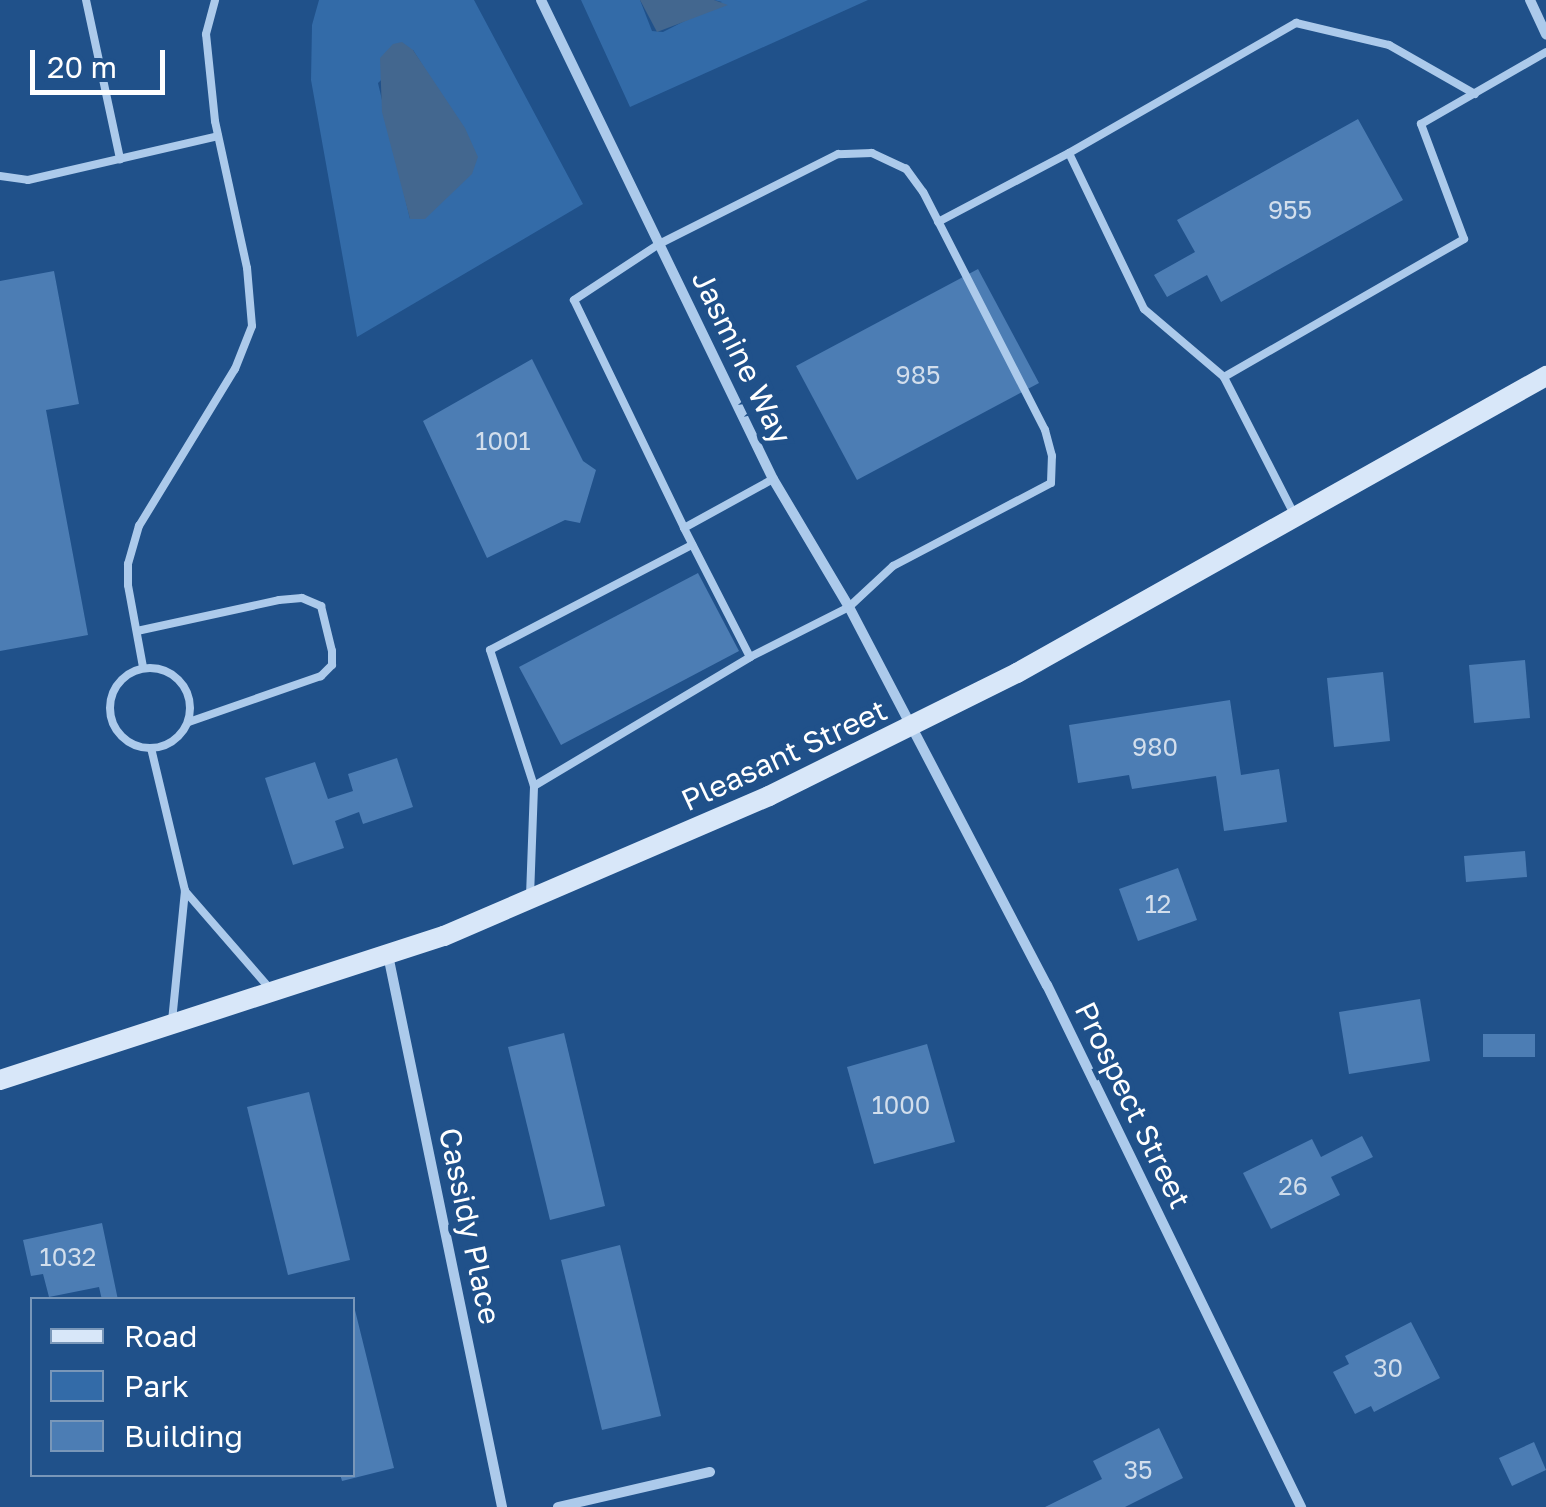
<!DOCTYPE html>
<html>
<head>
<meta charset="utf-8">
<style>
  body { margin:0 }
  #map { position:relative; width:1546px; height:1507px; overflow:hidden; background:#20518a; font-family:"Golos Text",sans-serif }
  div>[style] { position:absolute }
  .green>* { inset:0; background:#336ba8 }
  .water>* { inset:0; background:#43678f }
  .building>* { inset:0; background:#4c7db4 }
  .service>* { height:8px; margin:-4px; padding:0 4px; transform-origin:4px; border-radius:4px; background:#accaeb }
  .service>.ring { margin:-4px; padding:0; box-sizing:content-box; background:none; border:8px solid #accaeb; border-radius:50% }
  .minor>* { height:10px; margin:-5px; padding:0 5px; transform-origin:5px; border-radius:5px; background:#accaeb }
  .secondary>* { height:20px; margin:-10px; padding:0 10px; transform-origin:10px; border-radius:10px; background:#d8e7f9 }
  span { translate:-50% -50%; white-space:nowrap; text-align:center; line-height:1.15; -webkit-text-stroke:10px #20518a; paint-order:stroke }
  .number-label { font-size:25px; color:#d2deec }
  .number-label span { -webkit-text-stroke-width:0 }
  .street-label { font-size:30px; color:#fff }
  .legend { position:absolute; left:30px; top:1297px; width:325px; height:180px; box-sizing:border-box; background:#20518a; border:2px solid #7997b9; margin:0; padding:12px 18px; list-style:none; font-size:30px; color:#fff }
  .legend li { display:flex; align-items:center; gap:20px; height:50px }
  .legend b { width:50px; border:2px solid #7997b9 }
  .scale { position:absolute; left:30px; top:50px; width:135px; height:45px; box-sizing:border-box; border:5px solid #fff; border-top:0; padding-left:12px; font-size:30px; line-height:35px; white-space:nowrap; color:#fff; -webkit-text-stroke:8px #20518a; paint-order:stroke }
</style>
</head>
<body>
<div id="map">
  <div class="green">
    <i style="clip-path:polygon(evenodd,319px 0,474px 0,583px 204px,357px 337px,311px 80px,312px 25px,319px 0,413px 50px,443px 98px,410px 219px,378px 83px,413px 50px)"></i>
    <i style="clip-path:polygon(581px 0,640px 0,652px 31px,663px 32px,722px 2px,714px 0,868px 0,630px 107px)"></i>
  </div>
  <div class="water">
    <i style="clip-path:polygon(640px 0,714px 0,728px 5px,657px 32px)"></i>
    <i style="clip-path:polygon(402px 42px,413px 50px,465px 128px,478px 157px,472px 174px,425px 219px,410px 219px,382px 112px,380px 58px,393px 44px)"></i>
  </div>
  <div class="building">
    <i style="clip-path:polygon(1358px 119px,1403px 200px,1221px 302px,1207px 275px,1167px 297px,1154px 275px,1195px 252px,1177px 220px)"></i>
    <i style="clip-path:polygon(978px 269px,1039px 383px,857px 480px,796px 366px)"></i>
    <i style="clip-path:polygon(54px 271px,79px 404px,46px 410px,88px 635px,0 651px,0 281px)"></i>
    <i style="clip-path:polygon(532px 359px,583px 461px,596px 470px,580px 523px,565px 520px,487px 558px,423px 421px)"></i>
    <i style="clip-path:polygon(698px 573px,739px 651px,561px 745px,519px 667px)"></i>
    <i style="clip-path:polygon(1525px 660px,1530px 718px,1474px 723px,1469px 665px)"></i>
    <i style="clip-path:polygon(1383px 672px,1390px 741px,1334px 747px,1327px 678px)"></i>
    <i style="clip-path:polygon(1230px 700px,1241px 775px,1279px 769px,1287px 822px,1224px 831px,1216px 776px,1132px 789px,1129px 775px,1078px 783px,1069px 725px)"></i>
    <i style="clip-path:polygon(397px 758px,413px 807px,363px 824px,359px 812px,335px 821px,344px 848px,293px 865px,265px 778px,315px 762px,328px 799px,353px 791px,348px 774px)"></i>
    <i style="clip-path:polygon(1525px 851px,1527px 877px,1466px 882px,1464px 856px)"></i>
    <i style="clip-path:polygon(1178px 868px,1197px 920px,1138px 941px,1119px 889px)"></i>
    <i style="clip-path:polygon(1420px 999px,1430px 1061px,1349px 1074px,1339px 1012px)"></i>
    <i style="clip-path:polygon(564px 1033px,605px 1206px,550px 1220px,508px 1047px)"></i>
    <i style="clip-path:polygon(1483px 1034px,1535px 1034px,1535px 1057px,1483px 1057px)"></i>
    <i style="clip-path:polygon(927px 1044px,955px 1142px,874px 1164px,847px 1067px)"></i>
    <i style="clip-path:polygon(309px 1092px,350px 1260px,288px 1275px,247px 1107px)"></i>
    <i style="clip-path:polygon(1362px 1136px,1373px 1157px,1331px 1177px,1340px 1195px,1271px 1229px,1243px 1173px,1312px 1139px,1321px 1157px)"></i>
    <i style="clip-path:polygon(102px 1223px,118px 1300px,102px 1300px,99px 1287px,49px 1297px,43px 1274px,31px 1276px,23px 1240px)"></i>
    <i style="clip-path:polygon(620px 1245px,661px 1416px,602px 1430px,561px 1260px)"></i>
    <i style="clip-path:polygon(352px 1298px,394px 1468px,342px 1481px,340px 1474px,352px 1474px)"></i>
    <i style="clip-path:polygon(1411px 1322px,1440px 1378px,1374px 1412px,1371px 1406px,1355px 1414px,1333px 1372px,1349px 1364px,1345px 1356px)"></i>
    <i style="clip-path:polygon(1159px 1428px,1183px 1478px,1125px 1507px,1045px 1507px,1102px 1479px,1093px 1461px)"></i>
    <i style="clip-path:polygon(1534px 1442px,1546px 1470px,1512px 1486px,1499px 1458px)"></i>
  </div>
  <div class="service">
    <i style="left:86px;top:0;width:163px;rotate:77.9deg"></i>
    <i style="left:0;top:176px;width:28px;rotate:8deg"></i>
    <i style="left:28px;top:180px;width:195px;rotate:-13deg"></i>
    <i style="left:938px;top:222px;width:148px;rotate:-27.8deg"></i>
    <i style="left:1224px;top:377px;width:277px;rotate:-29.9deg"></i>
    <i style="left:1464px;top:239px;width:123px;rotate:-110.5deg"></i>
    <i style="left:1421px;top:124px;width:144px;rotate:-29.9deg"></i>
    <i style="left:1295px;top:516px;width:156px;rotate:-117.1deg"></i>
    <i style="left:1224px;top:377px;width:105px;rotate:-139.6deg"></i>
    <i style="left:1144px;top:309px;width:173px;rotate:-115.7deg"></i>
    <i style="left:1069px;top:153px;width:262px;rotate:-29.8deg"></i>
    <i style="left:1296px;top:23px;width:96px;rotate:13.3deg"></i>
    <i style="left:1389px;top:45px;width:99px;rotate:29.7deg"></i>
    <i style="left:684px;top:528px;width:145px;rotate:62.9deg"></i>
    <i style="left:750px;top:657px;width:111px;rotate:-26.8deg"></i>
    <i style="left:849px;top:607px;width:60px;rotate:-43deg"></i>
    <i style="left:893px;top:566px;width:178px;rotate:-27.7deg"></i>
    <i style="left:1051px;top:483px;width:27px;rotate:-88deg"></i>
    <i style="left:1052px;top:456px;width:27px;rotate:-105deg"></i>
    <i style="left:1045px;top:430px;width:267px;rotate:-117.1deg"></i>
    <i style="left:923px;top:192px;width:29px;rotate:-126deg"></i>
    <i style="left:906px;top:169px;width:38px;rotate:-155deg"></i>
    <i style="left:872px;top:153px;width:34px;rotate:178deg"></i>
    <i style="left:838px;top:154px;width:200px;rotate:153.3deg"></i>
    <i style="left:659px;top:244px;width:102px;rotate:146.6deg"></i>
    <i style="left:574px;top:300px;width:253px;rotate:64.2deg"></i>
    <i style="left:684px;top:528px;width:102px;rotate:-28.8deg"></i>
    <i style="left:137px;top:631px;width:145px;rotate:-12.3deg"></i>
    <i style="left:279px;top:600px;width:23px;rotate:-5deg"></i>
    <i style="left:302px;top:598px;width:21px;rotate:23deg"></i>
    <i style="left:321px;top:606px;width:46px;rotate:76.3deg"></i>
    <i style="left:332px;top:651px;width:14px;rotate:90deg"></i>
    <i style="left:332px;top:665px;width:16px;rotate:135deg"></i>
    <i style="left:321px;top:676px;width:140px;rotate:160.8deg"></i>
    <i style="left:143px;top:667px;width:83px;rotate:-100.4deg"></i>
    <i style="left:128px;top:585px;width:21px;rotate:-90deg"></i>
    <i style="left:128px;top:564px;width:40px;rotate:-74deg"></i>
    <i style="left:139px;top:526px;width:184px;rotate:-58.6deg"></i>
    <i style="left:235px;top:369px;width:46px;rotate:-68.4deg"></i>
    <i style="left:252px;top:326px;width:58px;rotate:-94.9deg"></i>
    <i style="left:247px;top:268px;width:150px;rotate:-102.3deg"></i>
    <i style="left:215px;top:121px;width:87px;rotate:-95.9deg"></i>
    <i style="left:206px;top:34px;width:35px;rotate:-75deg"></i>
    <i class="ring" style="left:110px;top:668px;width:72px;height:72px"></i>
    <i style="left:151px;top:748px;width:147px;rotate:76.6deg"></i>
    <i style="left:534px;top:786px;width:252px;rotate:-30.8deg"></i>
    <i style="left:530px;top:896px;width:110px;rotate:-87.9deg"></i>
    <i style="left:534px;top:786px;width:143px;rotate:-107.9deg"></i>
    <i style="left:490px;top:650px;width:228px;rotate:-27.5deg"></i>
    <i style="left:172px;top:1021px;width:131px;rotate:-84.3deg"></i>
    <i style="left:185px;top:891px;width:131px;rotate:49deg"></i>
  </div>
  <div class="minor">
    <i style="left:541px;top:0;width:532px;rotate:64.16deg"></i>
    <i style="left:773px;top:479px;width:149px;rotate:59.3deg"></i>
    <i style="left:849px;top:607px;width:427px;rotate:62.4deg"></i>
    <i style="left:1047px;top:985px;width:581px;rotate:64.05deg"></i>
    <i style="left:1530px;top:0;width:38px;rotate:65deg"></i>
    <i style="left:388px;top:955px;width:564px;rotate:78.33deg"></i>
    <i style="left:558px;top:1507px;width:156px;rotate:-13deg"></i>
  </div>
  <div class="secondary">
    <i style="left:0;top:1080px;width:467px;rotate:-18deg"></i>
    <i style="left:444px;top:936px;width:354px;rotate:-23.3deg"></i>
    <i style="left:769px;top:796px;width:277px;rotate:-26.4deg"></i>
    <i style="left:1017px;top:673px;width:607px;rotate:-29.31deg"></i>
  </div>
  <div class="number-label">
    <span style="left:1290px;top:210px">955</span>
    <span style="left:918px;top:375px">985</span>
    <span style="left:503px;top:441px">1001</span>
    <span style="left:1155px;top:747px">980</span>
    <span style="left:1158px;top:904px">12</span>
    <span style="left:901px;top:1105px">1000</span>
    <span style="left:1293px;top:1186px">26</span>
    <span style="left:68px;top:1257px">1032</span>
    <span style="left:1388px;top:1368px">30</span>
    <span style="left:1138px;top:1470px">35</span>
  </div>
  <div class="street-label">
    <span style="left:742px;top:357px;rotate:64deg">Jasmine Way</span>
    <span style="left:784px;top:755px;rotate:-25deg">Pleasant Street</span>
    <span style="left:1133px;top:1105px;rotate:64deg">Prospect Street</span>
    <span style="left:470px;top:1226px;rotate:78deg">Cassidy Place</span>
  </div>
  <ul class="legend">
  <li><b style="height:12px;background:#d8e7f9"></b>Road</li>
  <li><b style="height:28px;background:#336ba8"></b>Park</li>
  <li><b style="height:28px;background:#4c7db4"></b>Building</li>
  </ul>
  <div class="scale">20 m</div>
</div>
</body>
</html>
